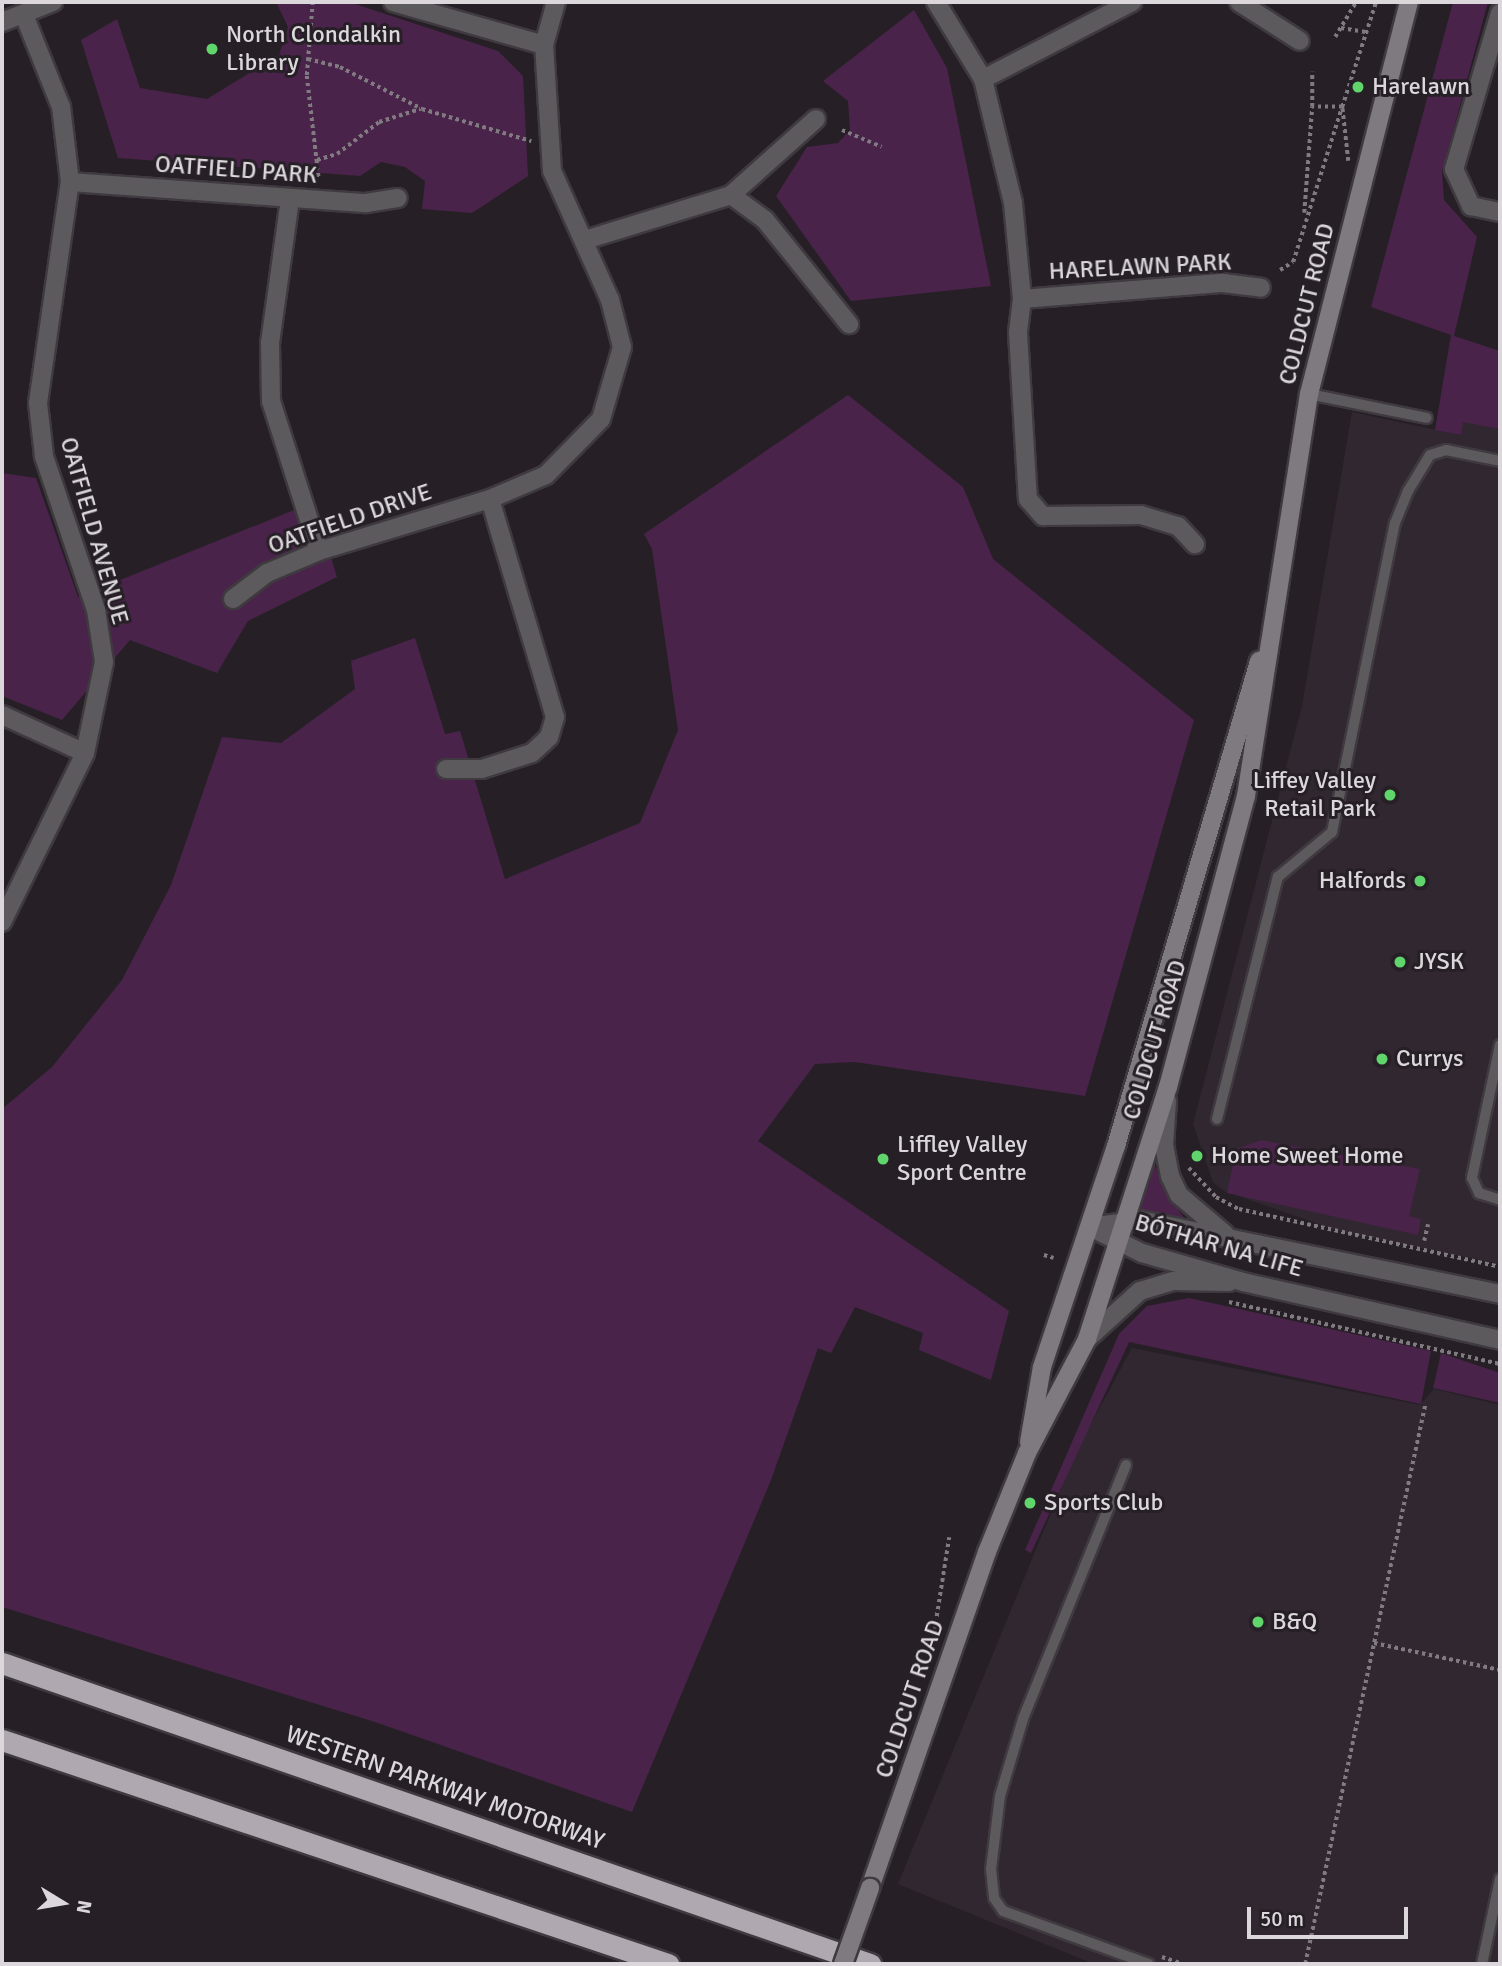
<!DOCTYPE html>
<html>
<head>
<meta charset="utf-8">
<style>
  body { margin:0 }
  #map { position:relative; width:1502px; height:1966px; overflow:hidden; background:#262026; font-family:Signika,sans-serif }
  div>[style] { position:absolute }
  .built>* { inset:0; background:#312731 }
  .green>* { inset:0; background:#49234a }
  .path>* { height:3.5px; margin-top:-1.75px; transform-origin:0; background:repeating-linear-gradient(90deg,#807b80 0 3.5px,transparent 0 7px) }
  .roads { filter:drop-shadow(2px 0 #3f3a3f) drop-shadow(-2px 0 #3f3a3f) drop-shadow(0 2px #3f3a3f) drop-shadow(0 -2px #3f3a3f) }
  .service>* { height:10px; margin:-5px; padding:0 5px; transform-origin:5px; border-radius:5px; background:#5d5a5d }
  .minor>* { height:18px; margin:-9px; padding:0 9px; transform-origin:9px; border-radius:9px; background:#5d5a5d }
  .tertiary>* { height:18px; margin:-9px; padding:0 9px; transform-origin:9px; border-radius:9px; background:#5d5a5d }
  .secondary>* { height:18px; margin:-9px; padding:0 9px; transform-origin:9px; border-radius:9px; background:#7f7a7f }
  .motorway>* { height:21px; margin:-10.5px; padding:0 10.5px; transform-origin:10.5px; border-radius:10.5px; background:#b0a8b0 }
  .bridges { filter:drop-shadow(2px 0 #3f3a3f) drop-shadow(-2px 0 #3f3a3f) drop-shadow(0 2px #3f3a3f) drop-shadow(0 -2px #3f3a3f) }
  .secondary-bridge>* { height:18px; margin:-9px; padding:0 9px; transform-origin:9px; border-radius:9px; background:#7f7a7f }
  .dots>* { width:19px; height:19px; translate:-50% -50%; box-sizing:border-box; border:4px solid #262026; border-radius:50% }
  span { translate:-50% -50%; white-space:nowrap; text-align:center; line-height:1.15; -webkit-text-stroke:6px #262026; paint-order:stroke }
  .poi-label { font-size:24px; color:#dbd7db }
  .left { translate:0 -50%; text-align:left }
  .right { translate:-100% -50%; text-align:right }
  .street-label { font-size:24px; color:#dbd7db }
  .frame { position:absolute; inset:0; border:4px solid #dbd7db; pointer-events:none }
  .north { position:absolute; left:28px; top:1868px; width:70px; height:70px; -webkit-text-stroke:5px #262026; paint-order:stroke; rotate:101deg; font-size:19px; font-weight:700; line-height:28px; text-align:center; color:#dbd7db }
  .north::after { content:''; display:block; margin:auto; width:24px; height:32px; background:#dbd7db; clip-path:polygon(50% 0,100% 100%,50% 72%,0 100%) }
  .scale { position:absolute; left:1247px; top:1907px; width:161px; height:32px; box-sizing:border-box; border:4px solid #dbd7db; border-top:0; padding-left:9px; font-size:21px; line-height:24px; white-space:nowrap; color:#dbd7db; -webkit-text-stroke:5px #262026; paint-order:stroke }
</style>
</head>
<body>
<div id="map">
  <div class="built">
    <i style="clip-path:polygon(1352px 412px,1460px 435px,1463px 421px,1500px 429px,1500px 1264px,1342px 1232px,1224px 1191px,1213px 1182px,1193px 1124px,1302px 706px)"></i>
    <i style="clip-path:polygon(1132px 1348px,1420px 1405px,1434px 1389px,1500px 1405px,1500px 1964px,1094px 1964px,898px 1884px,1077px 1450px)"></i>
  </div>
  <div class="green">
    <i style="clip-path:polygon(276px 2px,349px 2px,498px 51px,523px 76px,528px 176px,472px 213px,422px 209px,425px 181px,405px 167px,381px 162px,360px 176px,118px 158px,81px 40px,117px 19px,140px 88px,207px 99px,279px 55px,288px 27px)"></i>
    <i style="clip-path:polygon(1453px 2px,1488px 2px,1442px 172px,1444px 200px,1477px 237px,1454px 336px,1500px 351px,1500px 429px,1463px 422px,1461px 435px,1435px 430px,1451px 335px,1371px 307px)"></i>
    <i style="clip-path:polygon(914px 10px,947px 68px,991px 286px,851px 301px,776px 196px,807px 147px,838px 143px,850px 130px,848px 101px,823px 81px)"></i>
    <i style="clip-path:polygon(848px 395px,963px 487px,993px 559px,1194px 720px,1085px 1096px,855px 1062px,815px 1064px,758px 1141px,1009px 1311px,991px 1380px,919px 1350px,923px 1333px,855px 1307px,831px 1353px,818px 1348px,771px 1480px,632px 1812px,375px 1722px,2px 1607px,2px 1109px,52px 1067px,122px 980px,171px 885px,222px 737px,281px 743px,355px 689px,351px 661px,415px 638px,445px 734px,460px 731px,505px 879px,640px 823px,678px 730px,652px 549px,644px 534px)"></i>
    <i style="clip-path:polygon(2px 473px,36px 478px,78px 597px,314px 502px,337px 577px,248px 621px,217px 673px,130px 640px,62px 720px,2px 696px)"></i>
    <i style="clip-path:polygon(1261px 1140px,1420px 1169px,1409px 1216px,1421px 1219px,1418px 1235px,1227px 1193px,1236px 1149px)"></i>
    <i style="clip-path:polygon(1153px 1160px,1165px 1191px,1187px 1222px,1137px 1208px)"></i>
    <i style="clip-path:polygon(1189px 1298px,1431px 1351px,1421px 1404px,1129px 1342px,1031px 1553px,1025px 1550px,1119px 1334px,1147px 1306px)"></i>
    <i style="clip-path:polygon(1441px 1353px,1500px 1373px,1500px 1403px,1433px 1388px)"></i>
  </div>
  <div class="path">
    <i style="left:313px;top:2px;width:74px;rotate:94.6deg"></i>
    <i style="left:307px;top:76px;width:105px;rotate:83.4deg"></i>
    <i style="left:1341px;top:28px;width:25px;rotate:9deg"></i>
    <i style="left:1335px;top:37px;width:41px;rotate:-59deg"></i>
    <i style="left:308px;top:59px;width:33px;rotate:14deg"></i>
    <i style="left:340px;top:67px;width:92px;rotate:27.1deg"></i>
    <i style="left:422px;top:109px;width:114px;rotate:16.4deg"></i>
    <i style="left:842px;top:130px;width:43px;rotate:23deg"></i>
    <i style="left:317px;top:160px;width:21px;rotate:-17deg"></i>
    <i style="left:337px;top:154px;width:53px;rotate:-37.3deg"></i>
    <i style="left:379px;top:122px;width:43px;rotate:-17.6deg"></i>
    <i style="left:1348px;top:161px;width:54px;rotate:-96.3deg"></i>
    <i style="left:1342px;top:107px;width:110px;rotate:-72.1deg"></i>
    <i style="left:1304px;top:213px;width:106px;rotate:-85.7deg"></i>
    <i style="left:1280px;top:270px;width:15px;rotate:-32deg"></i>
    <i style="left:1293px;top:262px;width:163px;rotate:-72.5deg"></i>
    <i style="left:1342px;top:107px;width:30px;rotate:180deg"></i>
    <i style="left:1312px;top:107px;width:35px;rotate:-90deg"></i>
    <i style="left:1189px;top:1168px;width:40px;rotate:47deg"></i>
    <i style="left:1216px;top:1197px;width:26px;rotate:28deg"></i>
    <i style="left:1239px;top:1209px;width:267px;rotate:12.5deg"></i>
    <i style="left:1424px;top:1241px;width:17px;rotate:-77deg"></i>
    <i style="left:1044px;top:1255px;width:10px;rotate:17deg"></i>
    <i style="left:1229px;top:1302px;width:278px;rotate:12.9deg"></i>
    <i style="left:1374px;top:1643px;width:129px;rotate:12.1deg"></i>
    <i style="left:931px;top:1651px;width:115px;rotate:-81deg"></i>
    <i style="left:1162px;top:1957px;width:22px;rotate:18deg"></i>
    <i style="left:1305px;top:1964px;width:572px;rotate:-77.88deg"></i>
  </div>
  <div class="roads">
    <div class="service">
      <i style="left:1309px;top:394px;width:120px;rotate:11.5deg"></i>
      <i style="left:1500px;top:1045px;width:136px;rotate:101.9deg"></i>
      <i style="left:1472px;top:1178px;width:17px;rotate:65deg"></i>
      <i style="left:1479px;top:1193px;width:22px;rotate:18deg"></i>
      <i style="left:1217px;top:1119px;width:250px;rotate:-75.9deg"></i>
      <i style="left:1278px;top:877px;width:70px;rotate:-39.8deg"></i>
      <i style="left:1332px;top:832px;width:315px;rotate:-78.5deg"></i>
      <i style="left:1395px;top:523px;width:35px;rotate:-68deg"></i>
      <i style="left:1408px;top:491px;width:42px;rotate:-58.6deg"></i>
      <i style="left:1430px;top:455px;width:17px;rotate:-17deg"></i>
      <i style="left:1446px;top:450px;width:55px;rotate:11.5deg"></i>
      <i style="left:1126px;top:1465px;width:274px;rotate:112.1deg"></i>
      <i style="left:1023px;top:1719px;width:80px;rotate:106.6deg"></i>
      <i style="left:1000px;top:1796px;width:74px;rotate:97deg"></i>
      <i style="left:991px;top:1869px;width:29px;rotate:84deg"></i>
      <i style="left:994px;top:1898px;width:16px;rotate:55deg"></i>
      <i style="left:1003px;top:1911px;width:155px;rotate:20deg"></i>
      <i style="left:1482px;top:1964px;width:87px;rotate:-78deg"></i>
    </div>
    <div class="minor">
      <i style="left:393px;top:2px;width:157px;rotate:15.9deg"></i>
      <i style="left:936px;top:2px;width:90px;rotate:58.6deg"></i>
      <i style="left:983px;top:79px;width:128px;rotate:76.4deg"></i>
      <i style="left:1013px;top:203px;width:96px;rotate:84.6deg"></i>
      <i style="left:1022px;top:299px;width:34px;rotate:97deg"></i>
      <i style="left:1018px;top:333px;width:166px;rotate:86.6deg"></i>
      <i style="left:1028px;top:499px;width:23px;rotate:49deg"></i>
      <i style="left:1043px;top:516px;width:98px;rotate:-0.6deg"></i>
      <i style="left:1141px;top:515px;width:39px;rotate:17deg"></i>
      <i style="left:1178px;top:526px;width:25px;rotate:47deg"></i>
      <i style="left:1239px;top:2px;width:72px;rotate:32.6deg"></i>
      <i style="left:1500px;top:13px;width:163px;rotate:106.4deg"></i>
      <i style="left:1454px;top:169px;width:41px;rotate:65.3deg"></i>
      <i style="left:1471px;top:206px;width:30px;rotate:12deg"></i>
      <i style="left:983px;top:79px;width:168px;rotate:-27.3deg"></i>
      <i style="left:70px;top:182px;width:297px;rotate:4.1deg"></i>
      <i style="left:366px;top:203px;width:32px;rotate:-9deg"></i>
      <i style="left:731px;top:195px;width:42px;rotate:36.3deg"></i>
      <i style="left:765px;top:220px;width:134px;rotate:51.1deg"></i>
      <i style="left:290px;top:199px;width:145px;rotate:97.9deg"></i>
      <i style="left:270px;top:343px;width:58px;rotate:89deg"></i>
      <i style="left:271px;top:401px;width:157px;rotate:72.3deg"></i>
      <i style="left:585px;top:240px;width:153px;rotate:-17.1deg"></i>
      <i style="left:731px;top:195px;width:114px;rotate:-41.8deg"></i>
      <i style="left:1022px;top:299px;width:202px;rotate:-4.6deg"></i>
      <i style="left:1223px;top:283px;width:38px;rotate:7deg"></i>
      <i style="left:233px;top:599px;width:43px;rotate:-37.4deg"></i>
      <i style="left:267px;top:573px;width:56px;rotate:-22.9deg"></i>
      <i style="left:319px;top:551px;width:179px;rotate:-16.9deg"></i>
      <i style="left:490px;top:499px;width:61px;rotate:-23.2deg"></i>
      <i style="left:546px;top:475px;width:78px;rotate:-45.5deg"></i>
      <i style="left:601px;top:419px;width:75px;rotate:-73.7deg"></i>
      <i style="left:622px;top:347px;width:49px;rotate:-104.3deg"></i>
      <i style="left:610px;top:300px;width:141px;rotate:-114.2deg"></i>
      <i style="left:552px;top:171px;width:126px;rotate:-93.6deg"></i>
      <i style="left:544px;top:45px;width:45px;rotate:-74.4deg"></i>
      <i style="left:2px;top:715px;width:91px;rotate:24.6deg"></i>
      <i style="left:446px;top:769px;width:36px"></i>
      <i style="left:482px;top:769px;width:52px;rotate:-17.7deg"></i>
      <i style="left:532px;top:753px;width:23px;rotate:-43deg"></i>
      <i style="left:549px;top:737px;width:21px;rotate:-73deg"></i>
      <i style="left:555px;top:717px;width:227px;rotate:-106.6deg"></i>
      <i style="left:2px;top:922px;width:188px;rotate:-63.8deg"></i>
      <i style="left:85px;top:753px;width:93px;rotate:-78.2deg"></i>
      <i style="left:104px;top:662px;width:53px;rotate:-98.7deg"></i>
      <i style="left:96px;top:610px;width:163px;rotate:-108.7deg"></i>
      <i style="left:44px;top:456px;width:53px;rotate:-96.5deg"></i>
      <i style="left:38px;top:403px;width:223px;rotate:-81.8deg"></i>
      <i style="left:70px;top:182px;width:76px;rotate:-96.8deg"></i>
      <i style="left:61px;top:107px;width:99px;rotate:-111.9deg"></i>
    </div>
    <div class="tertiary">
      <i style="left:2px;top:22px;width:55px;rotate:-21.4deg"></i>
      <i style="left:1167px;top:1101px;width:44px;rotate:93.9deg"></i>
      <i style="left:1164px;top:1145px;width:32px;rotate:79deg"></i>
      <i style="left:1170px;top:1176px;width:21px;rotate:65deg"></i>
      <i style="left:1179px;top:1195px;width:60px;rotate:40.3deg"></i>
      <i style="left:1090px;top:1227px;width:58px;rotate:26.6deg"></i>
      <i style="left:1142px;top:1253px;width:105px;rotate:16deg"></i>
      <i style="left:1243px;top:1282px;width:263px;rotate:12.7deg"></i>
      <i style="left:1090px;top:1227px;width:50px;rotate:-8deg"></i>
      <i style="left:1140px;top:1220px;width:368px;rotate:11.6deg"></i>
      <i style="left:1087px;top:1339px;width:72px;rotate:-42.2deg"></i>
      <i style="left:1140px;top:1291px;width:34px;rotate:-17deg"></i>
      <i style="left:1173px;top:1281px;width:56px;rotate:1deg"></i>
    </div>
    <div class="secondary">
      <i style="left:1029px;top:1442px;width:76px;rotate:-80.2deg"></i>
      <i style="left:1042px;top:1367px;width:233px;rotate:-71.5deg"></i>
      <i style="left:1116px;top:1146px;width:506px;rotate:-73.57deg"></i>
      <i style="left:870px;top:1888px;width:356px;rotate:-70.8deg"></i>
      <i style="left:987px;top:1552px;width:107px;rotate:-68deg"></i>
      <i style="left:1027px;top:1453px;width:129px;rotate:-62.2deg"></i>
      <i style="left:1087px;top:1339px;width:265px;rotate:-72.2deg"></i>
      <i style="left:1168px;top:1087px;width:301px;rotate:-75deg"></i>
      <i style="left:1246px;top:796px;width:407px;rotate:-81.1deg"></i>
      <i style="left:1309px;top:394px;width:405px;rotate:-75.7deg"></i>
    </div>
    <div class="motorway">
      <i style="left:2px;top:1663px;width:919px;rotate:19.13deg"></i>
      <i style="left:2px;top:1740px;width:703px;rotate:18.59deg"></i>
    </div>
  </div>
  <div class="bridges">
    <div class="secondary-bridge">
      <i style="left:843px;top:1964px;width:81px;rotate:-70.4deg"></i>
    </div>
  </div>
  <div class="dots">
    <i style="left:212px;top:49px;background:#5fd56b"></i>
    <i style="left:1358px;top:87px;background:#5fd56b"></i>
    <i style="left:1390px;top:795px;background:#5fd56b"></i>
    <i style="left:1420px;top:881px;background:#5fd56b"></i>
    <i style="left:1400px;top:962px;background:#5fd56b"></i>
    <i style="left:1382px;top:1059px;background:#5fd56b"></i>
    <i style="left:1197px;top:1156px;background:#5fd56b"></i>
    <i style="left:883px;top:1159px;background:#5fd56b"></i>
    <i style="left:1030px;top:1503px;background:#5fd56b"></i>
    <i style="left:1258px;top:1622px;background:#5fd56b"></i>
  </div>
  <div class="poi-label">
    <span class="left" style="left:226px;top:49px">North Clondalkin<br>Library</span>
    <span class="left" style="left:1372px;top:87px">Harelawn</span>
    <span class="right" style="left:1376px;top:795px">Liffey Valley<br>Retail Park</span>
    <span class="right" style="left:1406px;top:881px">Halfords</span>
    <span class="left" style="left:1414px;top:962px">JYSK</span>
    <span class="left" style="left:1396px;top:1059px">Currys</span>
    <span class="left" style="left:897px;top:1159px">Liffley Valley<br>Sport Centre</span>
    <span class="left" style="left:1211px;top:1156px">Home Sweet Home</span>
    <span class="left" style="left:1044px;top:1503px">Sports Club</span>
    <span class="left" style="left:1272px;top:1622px">B&amp;Q</span>
  </div>
  <div class="street-label">
    <span style="left:236px;top:170px;rotate:4deg">OATFIELD PARK</span>
    <span style="left:1140px;top:267px;rotate:-3deg">HARELAWN PARK</span>
    <span style="left:1307px;top:304px;rotate:-76deg">COLDCUT ROAD</span>
    <span style="left:350px;top:519px;rotate:-19deg">OATFIELD DRIVE</span>
    <span style="left:94px;top:531px;rotate:74deg">OATFIELD AVENUE</span>
    <span style="left:1155px;top:1040px;rotate:-73deg">COLDCUT ROAD</span>
    <span style="left:1219px;top:1246px;rotate:16deg">BÓTHAR NA LIFE</span>
    <span style="left:910px;top:1699px;rotate:-71deg">COLDCUT ROAD</span>
    <span style="left:445px;top:1788px;rotate:19deg">WESTERN PARKWAY MOTORWAY</span>
  </div>
  <div class="frame"></div>
  <div class="north">N</div>
  <div class="scale">50 m</div>
</div>
</body>
</html>
